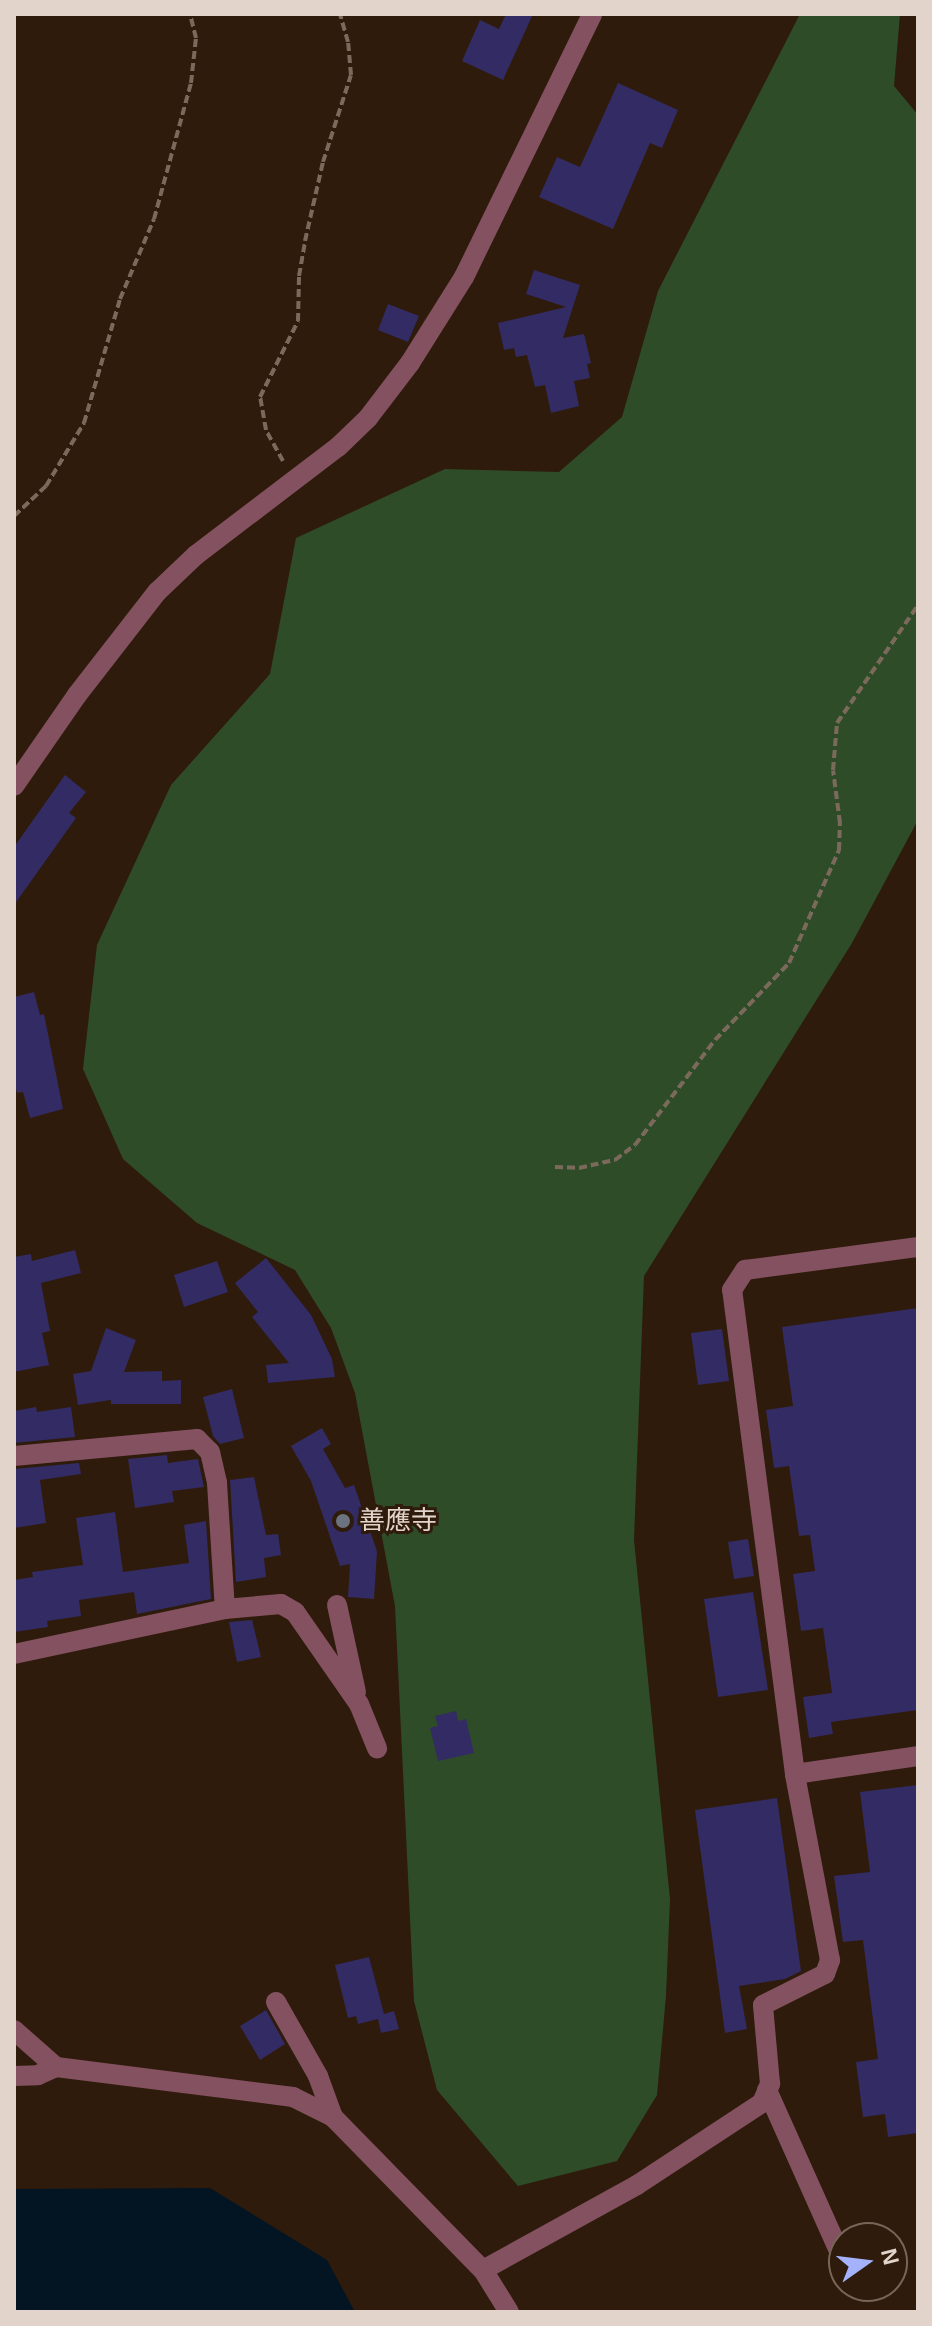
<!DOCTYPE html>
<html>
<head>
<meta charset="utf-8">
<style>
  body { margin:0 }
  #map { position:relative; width:932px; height:2326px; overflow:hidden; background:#2f1b0b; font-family:Helvetica,"Noto Sans JP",sans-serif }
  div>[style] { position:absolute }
  .green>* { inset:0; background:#2f4c28 }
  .water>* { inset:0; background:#031422 }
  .building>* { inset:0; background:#332b63 }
  .path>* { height:4px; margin-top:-2px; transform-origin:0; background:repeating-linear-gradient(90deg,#7b6a5c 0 8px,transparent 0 12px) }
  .minor>* { height:20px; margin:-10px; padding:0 10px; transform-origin:10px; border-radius:10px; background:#835160 }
  .dots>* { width:22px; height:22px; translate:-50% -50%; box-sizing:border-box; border:4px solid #2f1b0b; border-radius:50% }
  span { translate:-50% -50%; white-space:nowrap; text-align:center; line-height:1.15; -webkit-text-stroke:6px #2f1b0b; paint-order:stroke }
  .poi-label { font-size:26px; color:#e2d4ca }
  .left { translate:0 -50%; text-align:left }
  .frame { position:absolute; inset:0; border:16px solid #e2d4ca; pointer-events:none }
  .north { position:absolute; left:828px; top:2222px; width:80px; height:80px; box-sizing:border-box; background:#2f1b0b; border:2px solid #776557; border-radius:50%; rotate:76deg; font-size:22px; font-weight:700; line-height:32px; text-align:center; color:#e2d4ca }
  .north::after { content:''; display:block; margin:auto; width:28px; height:36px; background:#a4b2fc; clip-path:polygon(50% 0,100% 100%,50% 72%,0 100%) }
</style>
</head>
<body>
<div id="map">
  <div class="green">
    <i style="clip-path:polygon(800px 14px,900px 14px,894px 86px,918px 115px,918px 820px,852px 943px,644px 1276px,634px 1540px,670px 1899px,666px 1996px,657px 2095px,617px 2161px,518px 2186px,437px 2090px,414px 2001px,395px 1606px,355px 1393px,331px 1328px,295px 1270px,197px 1223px,123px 1159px,83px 1069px,97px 945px,171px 785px,270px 674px,296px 538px,445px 469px,559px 472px,622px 417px,658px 291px)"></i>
  </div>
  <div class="water">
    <i style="clip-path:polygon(210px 2188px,327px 2260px,355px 2312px,14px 2312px,14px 2189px)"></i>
  </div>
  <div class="building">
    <i style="clip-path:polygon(506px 14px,533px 14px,503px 80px,462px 61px,480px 20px,499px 29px)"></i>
    <i style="clip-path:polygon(618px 83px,678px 110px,662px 148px,650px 143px,613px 229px,539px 197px,557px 157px,580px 167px)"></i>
    <i style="clip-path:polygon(534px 270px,580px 285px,563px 338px,584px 334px,591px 363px,587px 364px,590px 378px,574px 381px,579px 406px,551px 413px,545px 385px,535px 387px,527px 355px,516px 357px,514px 348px,504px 350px,498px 323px,566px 307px,526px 294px)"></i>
    <i style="clip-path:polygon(388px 304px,419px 316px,408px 342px,378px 330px)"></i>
    <i style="clip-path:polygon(65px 775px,86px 792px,69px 813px,76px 818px,14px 905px,14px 847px)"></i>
    <i style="clip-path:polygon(34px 992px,40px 1015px,44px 1014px,63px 1109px,30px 1118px,23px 1092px,17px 1093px,14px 1080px,14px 997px)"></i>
    <i style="clip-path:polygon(75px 1250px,81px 1273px,41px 1283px,50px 1331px,42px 1333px,49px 1365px,14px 1372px,14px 1257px,31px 1254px,32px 1261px)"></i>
    <i style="clip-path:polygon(266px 1258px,311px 1315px,332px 1359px,335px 1377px,268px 1383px,266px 1365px,289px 1363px,252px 1317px,258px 1312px,235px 1283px)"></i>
    <i style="clip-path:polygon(217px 1261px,228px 1292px,184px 1307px,174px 1275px)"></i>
    <i style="clip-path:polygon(918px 1308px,918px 1710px,831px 1722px,833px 1734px,809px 1738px,803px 1697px,832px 1693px,823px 1628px,801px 1631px,793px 1574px,815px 1571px,810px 1535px,799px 1536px,789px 1466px,774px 1468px,771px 1446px,766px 1410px,793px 1406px,782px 1327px)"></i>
    <i style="clip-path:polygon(106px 1328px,136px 1340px,124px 1372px,162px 1371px,162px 1381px,181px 1380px,181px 1404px,111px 1404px,111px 1400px,78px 1405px,73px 1374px,91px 1371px)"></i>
    <i style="clip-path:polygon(722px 1329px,729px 1381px,698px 1385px,691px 1333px)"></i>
    <i style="clip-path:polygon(232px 1389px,244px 1438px,220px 1444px,213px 1436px,203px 1397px)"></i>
    <i style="clip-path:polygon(36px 1407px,37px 1412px,71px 1407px,75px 1437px,14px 1443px,14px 1411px)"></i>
    <i style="clip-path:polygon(322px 1428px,331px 1444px,323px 1449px,345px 1488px,354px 1485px,377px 1551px,374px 1599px,348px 1597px,350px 1564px,340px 1566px,311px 1481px,291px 1446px)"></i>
    <i style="clip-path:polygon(167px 1455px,168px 1463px,198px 1459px,204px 1487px,172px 1491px,174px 1502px,135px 1508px,128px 1459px)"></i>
    <i style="clip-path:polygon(79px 1463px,81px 1474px,40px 1480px,46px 1523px,14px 1528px,14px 1469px)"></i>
    <i style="clip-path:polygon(254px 1477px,266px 1535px,278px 1534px,281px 1555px,264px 1558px,266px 1577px,236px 1582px,230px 1480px)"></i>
    <i style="clip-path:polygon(115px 1512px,123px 1572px,189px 1563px,184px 1525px,206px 1521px,211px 1599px,137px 1614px,134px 1592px,79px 1600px,81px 1616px,47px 1621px,48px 1627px,14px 1632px,14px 1580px,33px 1577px,32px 1572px,83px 1565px,76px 1518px)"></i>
    <i style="clip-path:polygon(748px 1539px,754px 1576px,734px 1579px,728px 1542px)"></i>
    <i style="clip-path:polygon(753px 1592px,768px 1690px,718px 1697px,704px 1599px)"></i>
    <i style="clip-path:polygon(252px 1620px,261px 1657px,237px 1662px,229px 1622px)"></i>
    <i style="clip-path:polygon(456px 1711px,458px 1721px,466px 1719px,474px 1753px,438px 1761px,430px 1728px,438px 1726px,435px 1716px)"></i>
    <i style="clip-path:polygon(918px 1785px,918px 2133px,888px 2137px,885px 2114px,863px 2117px,856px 2062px,878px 2059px,863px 1940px,843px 1942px,834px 1876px,870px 1872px,860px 1792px)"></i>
    <i style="clip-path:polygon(777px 1798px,801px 1971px,785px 1979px,739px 1986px,747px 2029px,725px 2033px,695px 1810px)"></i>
    <i style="clip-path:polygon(369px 1957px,384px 2014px,394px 2011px,399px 2029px,381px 2033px,378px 2019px,358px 2024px,356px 2016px,348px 2018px,335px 1965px)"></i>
    <i style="clip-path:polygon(266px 2010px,285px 2044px,260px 2060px,240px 2026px)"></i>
  </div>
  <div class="path">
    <i style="left:283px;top:461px;width:35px;rotate:-119deg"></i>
    <i style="left:266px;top:430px;width:34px;rotate:-100deg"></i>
    <i style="left:260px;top:397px;width:85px;rotate:-63.4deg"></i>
    <i style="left:298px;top:321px;width:45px;rotate:-88.7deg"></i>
    <i style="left:299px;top:276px;width:36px;rotate:-80deg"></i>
    <i style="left:305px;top:241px;width:81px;rotate:-77.2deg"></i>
    <i style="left:323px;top:162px;width:91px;rotate:-72.2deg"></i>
    <i style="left:351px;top:75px;width:33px;rotate:-95deg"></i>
    <i style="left:348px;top:42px;width:29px;rotate:-106deg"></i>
    <i style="left:14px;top:516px;width:44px;rotate:-43.2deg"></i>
    <i style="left:46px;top:486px;width:74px;rotate:-58.9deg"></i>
    <i style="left:84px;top:423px;width:129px;rotate:-73.8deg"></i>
    <i style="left:120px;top:299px;width:87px;rotate:-67deg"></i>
    <i style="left:154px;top:219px;width:141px;rotate:-74.8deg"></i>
    <i style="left:191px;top:83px;width:45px;rotate:-83.7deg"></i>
    <i style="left:196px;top:38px;width:25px;rotate:-104deg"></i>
    <i style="left:555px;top:1167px;width:24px;rotate:2deg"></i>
    <i style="left:579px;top:1168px;width:37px;rotate:-13deg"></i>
    <i style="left:615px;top:1160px;width:25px;rotate:-37deg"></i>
    <i style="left:635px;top:1145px;width:132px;rotate:-52.7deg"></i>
    <i style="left:715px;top:1040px;width:107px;rotate:-46.1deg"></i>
    <i style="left:789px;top:963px;width:124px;rotate:-66.1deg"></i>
    <i style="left:839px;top:850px;width:27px;rotate:-88deg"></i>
    <i style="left:840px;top:823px;width:53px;rotate:-97.5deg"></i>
    <i style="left:833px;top:770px;width:47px;rotate:-85.1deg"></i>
    <i style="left:837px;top:723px;width:143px;rotate:-55.5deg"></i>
  </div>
  <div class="minor">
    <i style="left:14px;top:786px;width:111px;rotate:-55.3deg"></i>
    <i style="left:77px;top:695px;width:130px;rotate:-52.2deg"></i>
    <i style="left:157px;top:592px;width:54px;rotate:-43.5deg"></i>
    <i style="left:196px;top:555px;width:178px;rotate:-37.3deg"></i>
    <i style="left:338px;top:447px;width:42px;rotate:-44deg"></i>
    <i style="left:368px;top:418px;width:69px;rotate:-52.6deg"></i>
    <i style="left:410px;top:363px;width:102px;rotate:-57.9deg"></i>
    <i style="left:464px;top:277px;width:292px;rotate:-64deg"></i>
    <i style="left:14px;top:1456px;width:184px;rotate:-5.3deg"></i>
    <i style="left:197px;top:1439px;width:18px;rotate:45deg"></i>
    <i style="left:210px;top:1452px;width:32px;rotate:77deg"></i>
    <i style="left:217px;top:1483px;width:126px;rotate:86.4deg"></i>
    <i style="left:337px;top:1605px;width:89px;rotate:77.7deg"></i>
    <i style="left:14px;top:1654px;width:216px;rotate:-12deg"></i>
    <i style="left:225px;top:1609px;width:56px;rotate:-5.1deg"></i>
    <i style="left:281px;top:1604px;width:16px;rotate:30deg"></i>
    <i style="left:295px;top:1612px;width:112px;rotate:55.2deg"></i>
    <i style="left:359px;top:1704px;width:48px;rotate:67.8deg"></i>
    <i style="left:795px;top:1774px;width:124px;rotate:-8.3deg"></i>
    <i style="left:276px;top:2002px;width:85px;rotate:60.4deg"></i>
    <i style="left:318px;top:2076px;width:44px;rotate:69.9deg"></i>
    <i style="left:14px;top:2030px;width:56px;rotate:41.4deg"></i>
    <i style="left:56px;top:2067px;width:239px;rotate:7.2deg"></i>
    <i style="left:293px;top:2097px;width:45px;rotate:26.6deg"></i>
    <i style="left:333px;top:2117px;width:214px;rotate:45.6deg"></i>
    <i style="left:483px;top:2270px;width:49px;rotate:58.2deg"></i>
    <i style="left:14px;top:2076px;width:24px;rotate:-2deg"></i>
    <i style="left:38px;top:2075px;width:20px;rotate:-24deg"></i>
    <i style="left:767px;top:2090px;width:188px;rotate:65.9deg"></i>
    <i style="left:483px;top:2270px;width:176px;rotate:-28.9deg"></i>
    <i style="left:637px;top:2185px;width:149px;rotate:-33.3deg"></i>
    <i style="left:762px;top:2103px;width:21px;rotate:-67deg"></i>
    <i style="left:770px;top:2084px;width:79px;rotate:-95.1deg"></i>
    <i style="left:763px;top:2005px;width:69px;rotate:-26.6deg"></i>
    <i style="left:825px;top:1974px;width:15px;rotate:-70deg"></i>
    <i style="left:830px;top:1960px;width:189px;rotate:-100.7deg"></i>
    <i style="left:795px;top:1774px;width:488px;rotate:-97.4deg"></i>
    <i style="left:732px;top:1290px;width:24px;rotate:-57deg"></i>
    <i style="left:745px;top:1270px;width:175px;rotate:-7.6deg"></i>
  </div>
  <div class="dots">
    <i style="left:343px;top:1521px;background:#6b7280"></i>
  </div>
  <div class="poi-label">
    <span class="left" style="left:359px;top:1521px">善應寺</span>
  </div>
  <div class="frame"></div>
  <div class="north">N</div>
</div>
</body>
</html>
